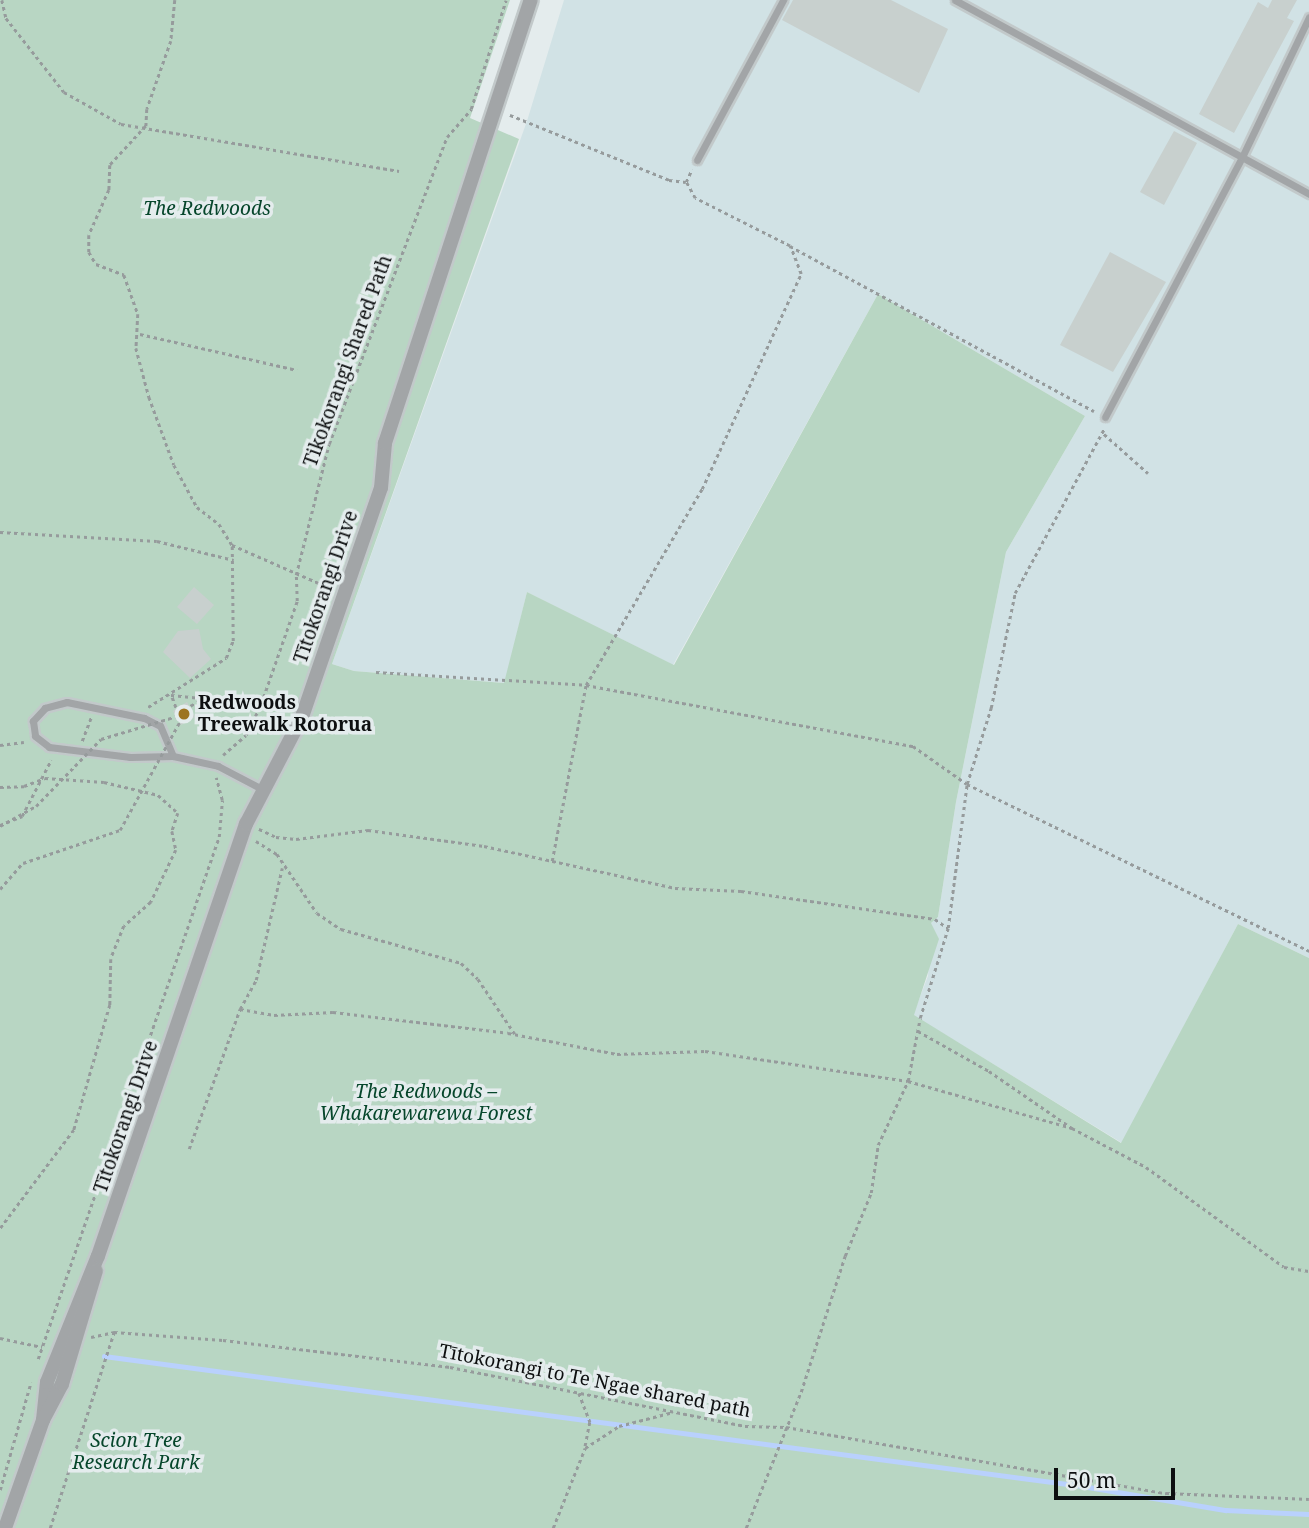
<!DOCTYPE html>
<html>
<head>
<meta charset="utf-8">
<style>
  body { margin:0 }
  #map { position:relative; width:1309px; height:1528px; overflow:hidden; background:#e4eced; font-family:"Noto Serif",serif }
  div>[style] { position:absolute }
  .built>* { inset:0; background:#d1e2e5 }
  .green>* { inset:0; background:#b8d6c3 }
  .stream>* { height:4.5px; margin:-2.25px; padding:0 2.25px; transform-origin:2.25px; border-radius:2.25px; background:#b9d1fd }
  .building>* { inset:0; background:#c8d0ce }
  .path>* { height:2.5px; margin-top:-1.25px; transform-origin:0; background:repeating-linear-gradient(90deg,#969b9c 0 3.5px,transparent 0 7px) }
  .roads { filter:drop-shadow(2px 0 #c2c9ca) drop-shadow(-2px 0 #c2c9ca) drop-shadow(0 2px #c2c9ca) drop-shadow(0 -2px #c2c9ca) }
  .service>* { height:7px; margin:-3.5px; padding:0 3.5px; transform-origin:3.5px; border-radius:3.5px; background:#a2a5a7 }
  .minor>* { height:14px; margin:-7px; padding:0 7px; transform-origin:7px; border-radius:7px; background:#a2a5a7 }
  .path-bridge>* { height:2.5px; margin-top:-1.25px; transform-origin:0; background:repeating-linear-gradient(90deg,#969b9c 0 3.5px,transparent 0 7px) }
  .dots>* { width:19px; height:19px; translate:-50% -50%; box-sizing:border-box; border:4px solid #e4eced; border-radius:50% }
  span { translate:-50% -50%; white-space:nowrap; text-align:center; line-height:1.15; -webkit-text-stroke:7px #e4eced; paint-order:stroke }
  .park-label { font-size:19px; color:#06462b; font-style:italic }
  .street-label { font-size:19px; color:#0d0f10 }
  .poi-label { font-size:19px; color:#0d0f10; font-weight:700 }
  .left { translate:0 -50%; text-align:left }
  .scale { position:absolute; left:1054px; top:1468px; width:121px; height:32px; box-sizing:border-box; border:4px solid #0d0f10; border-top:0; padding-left:9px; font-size:21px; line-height:24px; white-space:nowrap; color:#0d0f10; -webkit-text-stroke:5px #e4eced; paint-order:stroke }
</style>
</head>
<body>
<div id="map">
  <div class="built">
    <i style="clip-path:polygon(564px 0,1309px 0,1309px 958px,1238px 924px,1122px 1143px,913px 1015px,928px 976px,931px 923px,938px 917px,956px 802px,1006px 552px,1085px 416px,878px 294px,673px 665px,527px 592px,505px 683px,354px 671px,332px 664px,527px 121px)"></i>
  </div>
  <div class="green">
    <i style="clip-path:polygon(0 0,510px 0,470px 118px,519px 139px,332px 664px,354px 671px,504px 683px,527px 592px,674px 665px,878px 294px,1085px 416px,1006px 552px,956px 802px,938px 917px,931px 923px,939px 939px,914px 1015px,1121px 1143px,1238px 924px,1309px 958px,1309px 1528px,0 1528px)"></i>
  </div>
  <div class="stream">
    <i style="left:104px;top:1356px;width:987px;rotate:7.57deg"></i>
    <i style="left:1082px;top:1486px;width:146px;rotate:9.5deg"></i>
    <i style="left:1226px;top:1510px;width:83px;rotate:2.8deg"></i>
  </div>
  <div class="building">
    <i style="clip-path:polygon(793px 0,891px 0,948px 29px,919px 93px,782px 20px)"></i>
    <i style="clip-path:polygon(1272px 0,1297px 0,1287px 18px,1294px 21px,1234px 133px,1199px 114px,1258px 2px,1268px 8px)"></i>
    <i style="clip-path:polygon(1174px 131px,1197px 143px,1164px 205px,1140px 192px)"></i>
    <i style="clip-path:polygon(1110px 252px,1166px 282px,1113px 372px,1060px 345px)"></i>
    <i style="clip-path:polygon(194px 587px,214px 605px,197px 624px,177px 607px)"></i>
    <i style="clip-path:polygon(199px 629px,203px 649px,211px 659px,190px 678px,163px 652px,178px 631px)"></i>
    <i style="clip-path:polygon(187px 702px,195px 717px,181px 725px,173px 711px)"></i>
  </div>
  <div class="path">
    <i style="left:2px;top:0;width:18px;rotate:77deg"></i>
    <i style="left:6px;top:18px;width:94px;rotate:51.9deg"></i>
    <i style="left:64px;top:92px;width:65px;rotate:29.3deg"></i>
    <i style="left:121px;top:124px;width:282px;rotate:9.6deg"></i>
    <i style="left:175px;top:0;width:41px;rotate:95.6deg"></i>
    <i style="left:171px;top:41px;width:72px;rotate:109.4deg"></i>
    <i style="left:147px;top:109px;width:17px;rotate:93deg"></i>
    <i style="left:146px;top:126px;width:53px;rotate:132.7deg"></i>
    <i style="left:110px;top:165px;width:25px;rotate:92deg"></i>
    <i style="left:109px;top:190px;width:49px;rotate:114deg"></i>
    <i style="left:89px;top:235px;width:17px;rotate:90deg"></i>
    <i style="left:89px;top:252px;width:14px;rotate:60deg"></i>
    <i style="left:96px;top:264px;width:30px;rotate:21deg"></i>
    <i style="left:124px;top:275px;width:41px;rotate:70.3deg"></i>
    <i style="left:138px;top:314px;width:34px;rotate:93deg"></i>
    <i style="left:136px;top:348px;width:51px;rotate:75.1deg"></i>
    <i style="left:149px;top:397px;width:72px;rotate:69.8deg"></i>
    <i style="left:174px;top:465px;width:48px;rotate:61.3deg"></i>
    <i style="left:197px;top:507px;width:28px;rotate:38deg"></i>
    <i style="left:219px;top:524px;width:25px;rotate:58deg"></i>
    <i style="left:232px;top:545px;width:95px;rotate:23.6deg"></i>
    <i style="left:510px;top:115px;width:172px;rotate:22.2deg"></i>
    <i style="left:669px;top:180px;width:17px;rotate:7deg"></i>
    <i style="left:790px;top:246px;width:346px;rotate:28.5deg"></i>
    <i style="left:140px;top:334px;width:161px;rotate:12.9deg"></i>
    <i style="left:1104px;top:434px;width:59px;rotate:41.6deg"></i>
    <i style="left:0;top:532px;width:157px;rotate:3.3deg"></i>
    <i style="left:157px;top:541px;width:79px;rotate:13.9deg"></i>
    <i style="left:376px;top:672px;width:210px;rotate:3.5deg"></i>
    <i style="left:586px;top:685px;width:333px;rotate:10.6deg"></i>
    <i style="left:913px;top:746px;width:66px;rotate:35.1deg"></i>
    <i style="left:967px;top:784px;width:381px;rotate:26deg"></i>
    <i style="left:148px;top:707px;width:92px;rotate:-32.1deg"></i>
    <i style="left:226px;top:658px;width:18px;rotate:-68deg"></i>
    <i style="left:233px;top:641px;width:96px;rotate:-90.6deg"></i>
    <i style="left:178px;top:712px;width:28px;rotate:-27deg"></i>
    <i style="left:178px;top:714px;width:20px;rotate:-110deg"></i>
    <i style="left:171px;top:695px;width:90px;rotate:5.7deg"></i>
    <i style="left:82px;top:741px;width:25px;rotate:-69deg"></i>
    <i style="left:0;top:745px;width:24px;rotate:-7deg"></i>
    <i style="left:223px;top:755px;width:30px;rotate:-41deg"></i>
    <i style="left:246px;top:735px;width:34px;rotate:-64deg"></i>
    <i style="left:261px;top:704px;width:109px;rotate:-70.7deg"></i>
    <i style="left:297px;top:601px;width:26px;rotate:-92deg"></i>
    <i style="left:296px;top:575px;width:135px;rotate:-75.9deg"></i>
    <i style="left:329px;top:444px;width:329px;rotate:-69deg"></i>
    <i style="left:447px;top:137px;width:37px;rotate:-49deg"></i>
    <i style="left:471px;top:109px;width:114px;rotate:-72.2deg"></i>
    <i style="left:0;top:787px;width:24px;rotate:-2deg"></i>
    <i style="left:24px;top:786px;width:22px;rotate:-21deg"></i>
    <i style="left:45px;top:778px;width:59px;rotate:3.9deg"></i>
    <i style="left:104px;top:782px;width:56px;rotate:13.5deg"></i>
    <i style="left:158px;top:795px;width:27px;rotate:42deg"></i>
    <i style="left:178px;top:813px;width:19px;rotate:108deg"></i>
    <i style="left:172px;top:831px;width:19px;rotate:78deg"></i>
    <i style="left:176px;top:850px;width:58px;rotate:115.7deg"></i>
    <i style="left:151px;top:902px;width:36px;rotate:138deg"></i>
    <i style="left:124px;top:926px;width:35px;rotate:112deg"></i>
    <i style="left:111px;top:959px;width:46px;rotate:91.2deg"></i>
    <i style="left:110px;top:1005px;width:130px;rotate:106.1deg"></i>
    <i style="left:74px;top:1130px;width:124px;rotate:126.8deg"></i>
    <i style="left:0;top:825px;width:24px;rotate:-22deg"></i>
    <i style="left:22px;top:816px;width:63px;rotate:-62.6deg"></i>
    <i style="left:259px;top:829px;width:19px;rotate:25deg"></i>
    <i style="left:276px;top:837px;width:20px;rotate:6deg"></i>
    <i style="left:296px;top:839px;width:73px;rotate:-7.1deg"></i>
    <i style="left:368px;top:830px;width:117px;rotate:7.9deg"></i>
    <i style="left:484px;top:846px;width:196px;rotate:12.4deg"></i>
    <i style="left:675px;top:888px;width:66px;rotate:2.6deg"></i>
    <i style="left:741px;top:891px;width:196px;rotate:8.2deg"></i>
    <i style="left:935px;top:919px;width:16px;rotate:35deg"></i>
    <i style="left:256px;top:841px;width:25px;rotate:32deg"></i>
    <i style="left:277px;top:854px;width:71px;rotate:55.9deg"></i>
    <i style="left:317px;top:913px;width:29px;rotate:34deg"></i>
    <i style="left:341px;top:929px;width:125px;rotate:15.8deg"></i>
    <i style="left:461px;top:963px;width:23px;rotate:43deg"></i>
    <i style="left:478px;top:979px;width:66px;rotate:56.1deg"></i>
    <i style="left:552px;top:861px;width:179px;rotate:-79.1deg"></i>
    <i style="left:586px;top:685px;width:228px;rotate:-59.4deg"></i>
    <i style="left:702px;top:489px;width:237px;rotate:-65.3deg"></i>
    <i style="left:801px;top:274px;width:30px;rotate:-111deg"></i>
    <i style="left:790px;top:246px;width:106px;rotate:-153.2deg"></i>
    <i style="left:695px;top:198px;width:18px;rotate:-119deg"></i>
    <i style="left:686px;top:182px;width:14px;rotate:-65deg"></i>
    <i style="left:240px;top:1009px;width:35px;rotate:10deg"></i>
    <i style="left:274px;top:1015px;width:59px;rotate:-2.9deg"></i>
    <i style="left:333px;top:1012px;width:176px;rotate:6.8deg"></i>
    <i style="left:508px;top:1033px;width:111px;rotate:10.9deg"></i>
    <i style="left:617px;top:1054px;width:88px;rotate:-2deg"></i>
    <i style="left:705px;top:1051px;width:205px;rotate:8.4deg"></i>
    <i style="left:908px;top:1081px;width:171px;rotate:16deg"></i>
    <i style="left:918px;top:1031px;width:81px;rotate:29.4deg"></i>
    <i style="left:989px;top:1071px;width:101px;rotate:34.5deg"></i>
    <i style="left:1072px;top:1128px;width:84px;rotate:27.8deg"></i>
    <i style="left:1146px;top:1167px;width:170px;rotate:35.9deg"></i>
    <i style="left:1284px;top:1267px;width:25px;rotate:9deg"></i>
    <i style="left:189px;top:1149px;width:149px;rotate:-70deg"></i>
    <i style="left:240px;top:1009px;width:33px;rotate:-61deg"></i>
    <i style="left:256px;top:980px;width:115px;rotate:-76.9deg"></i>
    <i style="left:91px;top:1337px;width:24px;rotate:-12deg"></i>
    <i style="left:114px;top:1332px;width:109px;rotate:4.2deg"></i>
    <i style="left:223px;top:1340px;width:229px;rotate:6.8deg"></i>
    <i style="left:450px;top:1367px;width:301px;rotate:11.3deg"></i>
    <i style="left:745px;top:1426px;width:41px;rotate:1.4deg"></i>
    <i style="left:786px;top:1427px;width:386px;rotate:9.9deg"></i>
    <i style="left:1166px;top:1493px;width:143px;rotate:2.4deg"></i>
    <i style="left:0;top:1338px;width:43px;rotate:12.1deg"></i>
    <i style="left:38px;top:1359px;width:552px;rotate:-70.88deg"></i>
    <i style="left:219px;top:837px;width:37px;rotate:-85deg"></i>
    <i style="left:222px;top:800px;width:23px;rotate:-105deg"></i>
    <i style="left:579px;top:1393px;width:31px;rotate:69deg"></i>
    <i style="left:590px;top:1422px;width:26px;rotate:101deg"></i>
    <i style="left:585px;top:1448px;width:40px;rotate:-32.9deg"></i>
    <i style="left:619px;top:1426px;width:56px;rotate:-14.5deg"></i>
    <i style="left:0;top:1490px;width:112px;rotate:-74deg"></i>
    <i style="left:50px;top:1528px;width:206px;rotate:-71.9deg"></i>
    <i style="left:553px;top:1528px;width:86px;rotate:-68.2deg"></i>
    <i style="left:746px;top:1528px;width:147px;rotate:-68deg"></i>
    <i style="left:801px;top:1392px;width:143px;rotate:-72.1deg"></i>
    <i style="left:845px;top:1256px;width:68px;rotate:-67.6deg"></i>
    <i style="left:871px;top:1193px;width:49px;rotate:-81.7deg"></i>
    <i style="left:878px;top:1145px;width:71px;rotate:-64.9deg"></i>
    <i style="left:908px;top:1081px;width:64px;rotate:-79.2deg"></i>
    <i style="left:920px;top:1018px;width:94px;rotate:-72.7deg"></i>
    <i style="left:948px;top:928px;width:145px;rotate:-82.5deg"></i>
    <i style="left:967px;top:784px;width:80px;rotate:-72.5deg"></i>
    <i style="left:991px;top:708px;width:117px;rotate:-78.2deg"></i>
    <i style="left:1015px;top:593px;width:187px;rotate:-61.5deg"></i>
  </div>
  <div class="roads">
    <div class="service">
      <i style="left:955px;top:0;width:404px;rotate:28.7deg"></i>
      <i style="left:697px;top:160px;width:182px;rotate:-61.7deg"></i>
      <i style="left:1105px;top:417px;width:294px;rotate:-62.2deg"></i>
      <i style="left:1242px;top:157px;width:155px;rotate:-64.4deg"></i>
      <i style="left:173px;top:756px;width:33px;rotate:-113deg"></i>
      <i style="left:160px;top:726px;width:18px;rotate:-153deg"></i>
      <i style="left:144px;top:718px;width:79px;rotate:-168.3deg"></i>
      <i style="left:67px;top:702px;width:23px;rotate:165deg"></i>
      <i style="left:45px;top:708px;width:18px;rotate:133deg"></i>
      <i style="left:33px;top:721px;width:15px;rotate:82deg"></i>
      <i style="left:35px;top:736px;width:18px;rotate:38deg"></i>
      <i style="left:49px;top:747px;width:82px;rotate:7deg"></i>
      <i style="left:130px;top:757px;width:43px;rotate:-1.3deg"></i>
      <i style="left:173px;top:756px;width:46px;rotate:12.5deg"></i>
      <i style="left:218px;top:766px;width:52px;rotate:27.6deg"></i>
    </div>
    <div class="minor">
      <i style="left:43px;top:1420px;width:38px;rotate:-84deg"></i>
      <i style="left:47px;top:1382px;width:136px;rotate:-68deg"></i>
      <i style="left:98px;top:1256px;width:457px;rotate:-71.1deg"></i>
      <i style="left:246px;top:824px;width:121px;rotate:-62.4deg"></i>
      <i style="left:302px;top:717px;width:242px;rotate:-71deg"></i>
      <i style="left:381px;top:488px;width:45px;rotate:-84.9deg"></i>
      <i style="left:385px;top:443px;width:466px;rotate:-71.8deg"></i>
      <i style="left:5px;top:1528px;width:114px;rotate:-70.6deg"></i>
      <i style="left:43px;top:1420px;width:41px;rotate:-62.2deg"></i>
      <i style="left:62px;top:1384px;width:118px;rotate:-73.3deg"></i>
    </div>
  </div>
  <div class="path-bridge">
    <i style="left:178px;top:714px;width:7px;rotate:56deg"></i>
    <i style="left:182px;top:720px;width:9px;rotate:-21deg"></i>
    <i style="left:190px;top:717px;width:8px;rotate:-97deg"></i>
    <i style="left:189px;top:709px;width:8px;rotate:180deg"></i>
    <i style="left:0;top:826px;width:41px;rotate:-29.1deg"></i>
    <i style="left:36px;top:806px;width:93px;rotate:-45.9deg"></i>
    <i style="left:101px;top:739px;width:87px;rotate:-16.8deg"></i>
    <i style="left:0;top:889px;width:35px;rotate:-49deg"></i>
    <i style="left:23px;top:863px;width:102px;rotate:-18.8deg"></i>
    <i style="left:120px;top:830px;width:132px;rotate:-61.1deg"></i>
  </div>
  <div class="dots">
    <i style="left:184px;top:714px;background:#9c7421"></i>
  </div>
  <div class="park-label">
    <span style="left:207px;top:209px">The Redwoods</span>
    <span style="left:426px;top:1103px">The Redwoods –<br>Whakarewarewa Forest</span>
    <span style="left:136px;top:1452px">Scion Tree<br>Research Park</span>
  </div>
  <div class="street-label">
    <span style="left:348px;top:361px;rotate:-70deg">Tikokorangi Shared Path</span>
    <span style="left:326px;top:587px;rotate:-71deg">Tītokorangi Drive</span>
    <span style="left:126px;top:1117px;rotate:-71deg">Tītokorangi Drive</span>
    <span style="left:595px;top:1381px;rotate:11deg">Tītokorangi to Te Ngae shared path</span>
  </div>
  <div class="poi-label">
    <span class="left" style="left:198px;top:714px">Redwoods<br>Treewalk Rotorua</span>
  </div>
  <div class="scale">50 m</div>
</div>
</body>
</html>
